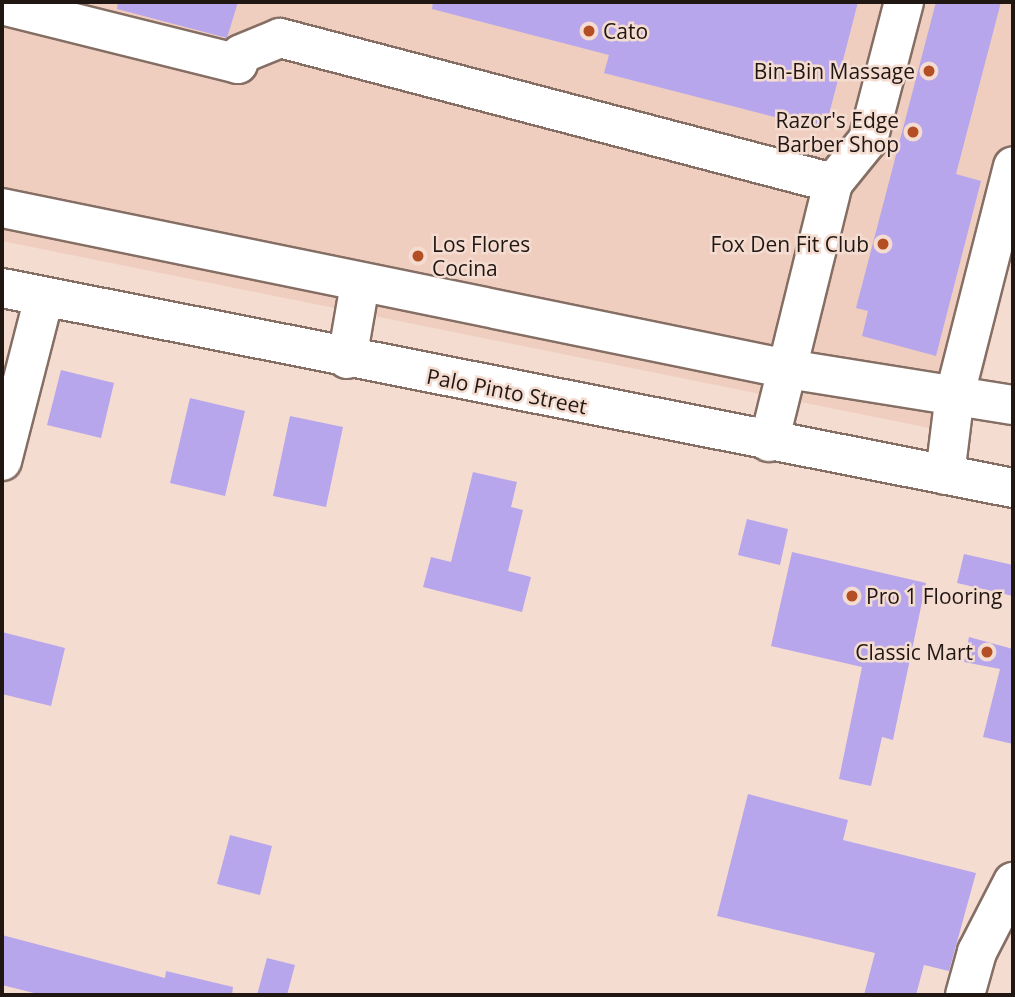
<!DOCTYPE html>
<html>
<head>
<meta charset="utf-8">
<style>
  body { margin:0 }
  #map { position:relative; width:1015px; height:997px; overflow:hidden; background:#f5dcd1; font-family:"Open Sans",sans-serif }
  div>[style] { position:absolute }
  .built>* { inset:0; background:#efcebf }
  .building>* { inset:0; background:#b7a6eb }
  .roads { filter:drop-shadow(2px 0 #856e64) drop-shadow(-2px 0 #856e64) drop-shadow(0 2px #856e64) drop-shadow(0 -2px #856e64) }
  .minor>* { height:38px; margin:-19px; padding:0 19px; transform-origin:19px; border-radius:19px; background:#fff }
  .major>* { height:38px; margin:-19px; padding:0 19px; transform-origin:19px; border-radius:19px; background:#fff }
  .dots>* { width:19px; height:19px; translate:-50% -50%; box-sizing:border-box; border:4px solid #f5dcd1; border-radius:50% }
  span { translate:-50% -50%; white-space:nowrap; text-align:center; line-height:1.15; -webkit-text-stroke:5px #f5dcd1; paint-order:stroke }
  .poi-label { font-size:21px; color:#201713 }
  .left { translate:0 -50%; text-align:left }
  .right { translate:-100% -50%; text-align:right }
  .street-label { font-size:21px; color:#201713 }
  .frame { position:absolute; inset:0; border:4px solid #201713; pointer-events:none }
</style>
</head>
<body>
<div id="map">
  <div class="built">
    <i style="clip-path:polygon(2px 2px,1013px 2px,1013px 246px,969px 436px,2px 241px)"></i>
  </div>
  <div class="building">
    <i style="clip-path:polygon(118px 2px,238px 2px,227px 38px,117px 9px)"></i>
    <i style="clip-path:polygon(433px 2px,858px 2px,825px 130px,604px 73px,609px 55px,432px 9px)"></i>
    <i style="clip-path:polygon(936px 2px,1001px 2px,956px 174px,981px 181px,936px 356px,862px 336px,868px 311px,856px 308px)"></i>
    <i style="clip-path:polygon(61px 370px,114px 383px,101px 438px,47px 425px)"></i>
    <i style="clip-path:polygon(190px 398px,245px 411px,225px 496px,170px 483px)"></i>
    <i style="clip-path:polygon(290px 416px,343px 427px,326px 507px,273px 496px)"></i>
    <i style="clip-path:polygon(473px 472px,517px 482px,511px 507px,523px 510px,508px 571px,531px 577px,522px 612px,423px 587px,431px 557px,451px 562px)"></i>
    <i style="clip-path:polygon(747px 519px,788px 529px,780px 565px,738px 555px)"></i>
    <i style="clip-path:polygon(792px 552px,926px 583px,893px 740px,882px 737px,871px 786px,839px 779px,862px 667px,771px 646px)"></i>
    <i style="clip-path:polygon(964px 554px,1013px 565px,1013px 596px,957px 583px)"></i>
    <i style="clip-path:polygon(2px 632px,65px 648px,51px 706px,2px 694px)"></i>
    <i style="clip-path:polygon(969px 637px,1013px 649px,1013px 744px,983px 737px,1000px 669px,964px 662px)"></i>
    <i style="clip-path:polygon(748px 794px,848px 820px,843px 840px,976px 873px,949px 971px,924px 965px,916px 995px,864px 995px,875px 953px,717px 916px)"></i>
    <i style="clip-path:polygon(230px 835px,272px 846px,260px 895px,217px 884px)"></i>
    <i style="clip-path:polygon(2px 935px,165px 978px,166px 971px,233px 987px,232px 995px,42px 995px,2px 985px)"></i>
    <i style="clip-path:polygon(267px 958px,295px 965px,287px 995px,257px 995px)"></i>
  </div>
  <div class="roads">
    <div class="minor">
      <i style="left:2px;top:5px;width:243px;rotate:14deg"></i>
      <i style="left:238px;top:64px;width:10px;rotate:-73deg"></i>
      <i style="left:241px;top:54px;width:42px;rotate:-22.3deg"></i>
      <i style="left:280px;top:38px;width:572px;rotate:14.69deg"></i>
      <i style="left:2px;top:208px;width:802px;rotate:11.58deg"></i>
      <i style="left:788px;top:369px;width:228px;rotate:9.1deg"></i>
      <i style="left:347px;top:359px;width:76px;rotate:-80.2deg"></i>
      <i style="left:769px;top:442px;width:267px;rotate:-76.1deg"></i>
      <i style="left:833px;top:183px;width:55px;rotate:-50.9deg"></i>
      <i style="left:868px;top:140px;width:143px;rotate:-75.4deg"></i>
      <i style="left:2px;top:461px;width:169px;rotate:-75.6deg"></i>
      <i style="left:945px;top:475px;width:82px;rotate:-83deg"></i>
      <i style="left:955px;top:394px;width:235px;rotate:-75.7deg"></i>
      <i style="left:965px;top:995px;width:45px;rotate:-74.4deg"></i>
      <i style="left:977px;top:952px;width:79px;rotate:-62.8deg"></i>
    </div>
    <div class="major">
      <i style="left:2px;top:288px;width:1031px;rotate:11.19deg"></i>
    </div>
  </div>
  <div class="dots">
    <i style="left:589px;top:31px;background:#b44e25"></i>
    <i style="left:929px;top:71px;background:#b44e25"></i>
    <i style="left:913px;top:132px;background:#b44e25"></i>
    <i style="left:883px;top:244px;background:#b44e25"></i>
    <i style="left:418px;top:256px;background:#b44e25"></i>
    <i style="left:852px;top:596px;background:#b44e25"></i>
    <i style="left:987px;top:652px;background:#b44e25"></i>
  </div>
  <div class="poi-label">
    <span class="left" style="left:603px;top:31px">Cato</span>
    <span class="right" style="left:915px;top:71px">Bin-Bin Massage</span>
    <span class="right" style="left:899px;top:132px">Razor's Edge<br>Barber Shop</span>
    <span class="left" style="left:432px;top:256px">Los Flores<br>Cocina</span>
    <span class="right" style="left:869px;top:244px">Fox Den Fit Club</span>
    <span class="left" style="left:866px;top:596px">Pro 1 Flooring</span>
    <span class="right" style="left:973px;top:652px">Classic Mart</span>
  </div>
  <div class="street-label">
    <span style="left:507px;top:391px;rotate:11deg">Palo Pinto Street</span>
  </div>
  <div class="frame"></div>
</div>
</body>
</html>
